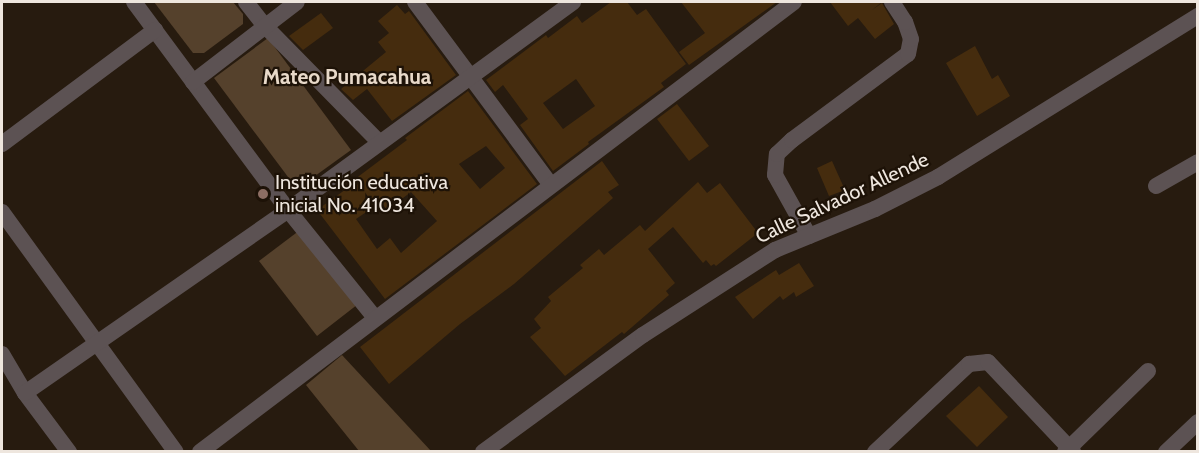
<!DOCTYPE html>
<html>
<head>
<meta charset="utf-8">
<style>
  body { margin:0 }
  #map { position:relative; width:1199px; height:453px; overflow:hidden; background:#271b0f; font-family:Cabin,sans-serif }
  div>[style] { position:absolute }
  .green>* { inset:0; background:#55412c }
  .building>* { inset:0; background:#452c0e }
  .minor>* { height:16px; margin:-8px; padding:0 8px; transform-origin:8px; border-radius:8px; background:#5c5253 }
  .tertiary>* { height:16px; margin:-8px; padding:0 8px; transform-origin:8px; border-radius:8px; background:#5c5253 }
  .dots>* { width:16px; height:16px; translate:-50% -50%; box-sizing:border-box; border:3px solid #1d1207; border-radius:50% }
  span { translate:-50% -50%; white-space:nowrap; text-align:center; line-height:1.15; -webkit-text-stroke:4.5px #1d1207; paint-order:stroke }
  .poi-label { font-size:20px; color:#eee6de }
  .left { translate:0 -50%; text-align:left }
  .street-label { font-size:20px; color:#eee6de }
  .neighbourhood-label { font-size:21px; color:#e8d9c9; font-weight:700 }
  .frame { position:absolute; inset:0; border:3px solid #eee6de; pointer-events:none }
</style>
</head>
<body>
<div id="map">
  <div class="green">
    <i style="clip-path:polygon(154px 2px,233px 2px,243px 14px,243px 24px,204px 53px,193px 53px)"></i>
    <i style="clip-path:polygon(268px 38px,351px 150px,297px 189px,214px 78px)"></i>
    <i style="clip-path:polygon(304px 227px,362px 301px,317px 336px,259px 261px)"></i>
    <i style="clip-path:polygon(342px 355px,431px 451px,359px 451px,306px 385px)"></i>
  </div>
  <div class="building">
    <i style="clip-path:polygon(evenodd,611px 2px,627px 2px,637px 15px,646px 9px,686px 64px,661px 83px,664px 87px,588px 142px,589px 144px,553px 171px,520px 125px,528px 119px,503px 85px,495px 92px,486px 80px,546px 35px,548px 38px,577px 16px,582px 23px,611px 2px,576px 79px,595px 106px,563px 129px,543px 103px,576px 79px)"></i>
    <i style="clip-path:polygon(681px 2px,777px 2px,689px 65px,679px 52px,705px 33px)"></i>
    <i style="clip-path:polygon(830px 2px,882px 2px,872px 10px,882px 3px,894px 24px,875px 39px,858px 18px,848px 26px)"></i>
    <i style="clip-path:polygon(397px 5px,405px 14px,409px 11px,456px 75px,392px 121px,367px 89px,353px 100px,341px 89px,386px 52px,378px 42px,389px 33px,378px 21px)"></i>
    <i style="clip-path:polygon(321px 13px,333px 28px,303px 50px,289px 36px)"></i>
    <i style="clip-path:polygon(975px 46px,992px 79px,998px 75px,1010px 96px,977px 116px,946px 63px)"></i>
    <i style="clip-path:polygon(evenodd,468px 91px,537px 184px,385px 299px,317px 210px,349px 187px,347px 185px,407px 140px,405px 138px,468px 91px,486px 146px,505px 168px,480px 189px,459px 164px,486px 146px,468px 91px,411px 192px,437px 221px,401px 253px,390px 238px,377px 249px,356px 219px,381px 202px,387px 210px,411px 192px)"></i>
    <i style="clip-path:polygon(677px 104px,709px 146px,689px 161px,657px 119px)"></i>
    <i style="clip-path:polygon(602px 161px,619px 185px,608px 192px,613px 198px,514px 284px,460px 324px,389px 384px,360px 347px)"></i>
    <i style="clip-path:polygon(832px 161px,845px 190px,829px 196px,817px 168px)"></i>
    <i style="clip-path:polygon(698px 182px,707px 193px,720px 183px,758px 233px,716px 266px,714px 264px,711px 266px,706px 260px,703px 263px,673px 227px,648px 249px,675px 283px,666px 291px,669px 295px,624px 334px,622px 332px,565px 376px,530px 337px,541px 328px,534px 319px,551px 301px,548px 297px,583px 268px,580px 265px,599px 249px,604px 255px,640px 225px,645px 231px)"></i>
    <i style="clip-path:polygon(799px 263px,814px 286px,796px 297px,794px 292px,783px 300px,780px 296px,753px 319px,735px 297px,776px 270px,779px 275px)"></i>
    <i style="clip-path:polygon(979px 386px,1008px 417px,977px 447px,946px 416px)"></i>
  </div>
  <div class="minor">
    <i style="left:134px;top:2px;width:259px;rotate:53.5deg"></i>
    <i style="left:288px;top:210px;width:139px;rotate:51.1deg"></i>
    <i style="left:246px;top:2px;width:31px;rotate:52deg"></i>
    <i style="left:265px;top:26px;width:163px;rotate:45.5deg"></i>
    <i style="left:415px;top:2px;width:227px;rotate:53.4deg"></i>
    <i style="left:193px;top:82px;width:131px;rotate:-37.6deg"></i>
    <i style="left:2px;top:144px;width:191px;rotate:-36.7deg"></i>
    <i style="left:1156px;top:186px;width:48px;rotate:-29.7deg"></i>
    <i style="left:2px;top:212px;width:296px;rotate:54.1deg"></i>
    <i style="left:809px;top:236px;width:70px;rotate:-119.1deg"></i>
    <i style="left:775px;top:175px;width:21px;rotate:-85deg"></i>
    <i style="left:777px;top:154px;width:21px;rotate:-43deg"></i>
    <i style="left:792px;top:140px;width:144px;rotate:-36.6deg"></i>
    <i style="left:908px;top:54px;width:15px;rotate:-79deg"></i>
    <i style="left:911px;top:39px;width:18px;rotate:-109deg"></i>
    <i style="left:905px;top:22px;width:24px;rotate:-123deg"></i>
    <i style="left:2px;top:354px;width:45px;rotate:59.5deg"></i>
    <i style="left:25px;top:393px;width:74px;rotate:53.3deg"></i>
    <i style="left:25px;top:393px;width:320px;rotate:-34.8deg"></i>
    <i style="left:288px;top:210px;width:353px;rotate:-36.1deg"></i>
    <i style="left:200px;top:452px;width:745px;rotate:-37.15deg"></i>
    <i style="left:875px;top:452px;width:129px;rotate:-43.1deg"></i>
    <i style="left:969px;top:364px;width:19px;rotate:-6deg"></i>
    <i style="left:988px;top:362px;width:124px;rotate:46.6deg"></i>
    <i style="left:1065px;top:452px;width:116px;rotate:-44.3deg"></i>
    <i style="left:1166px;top:452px;width:44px;rotate:-43.2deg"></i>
  </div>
  <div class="tertiary">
    <i style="left:483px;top:452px;width:198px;rotate:-36.2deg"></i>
    <i style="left:643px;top:335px;width:157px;rotate:-32.8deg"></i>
    <i style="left:775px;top:250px;width:108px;rotate:-22.3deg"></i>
    <i style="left:875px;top:209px;width:71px;rotate:-26.9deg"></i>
    <i style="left:938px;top:177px;width:306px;rotate:-31.8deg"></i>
  </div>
  <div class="dots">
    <i style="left:263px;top:194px;background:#8d6e63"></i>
  </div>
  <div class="poi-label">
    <span class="left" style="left:275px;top:194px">Institución educativa<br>inicial No. 41034</span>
  </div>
  <div class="street-label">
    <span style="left:842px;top:198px;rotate:-25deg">Calle Salvador Allende</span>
  </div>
  <div class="neighbourhood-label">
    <span style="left:347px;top:77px">Mateo Pumacahua</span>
  </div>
  <div class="frame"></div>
</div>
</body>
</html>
